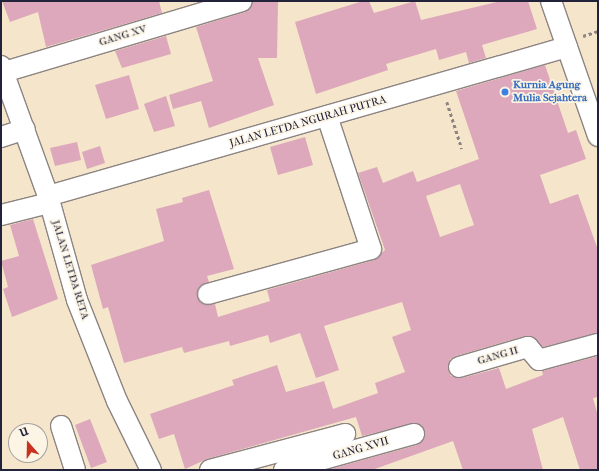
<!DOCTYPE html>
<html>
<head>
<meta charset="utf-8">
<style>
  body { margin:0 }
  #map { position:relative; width:599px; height:471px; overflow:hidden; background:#f5e5ca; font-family:"IM FELL French Canon",serif }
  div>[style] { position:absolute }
  .building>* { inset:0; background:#dda8bb }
  .path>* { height:2.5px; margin-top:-1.25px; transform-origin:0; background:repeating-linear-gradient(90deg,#8c8482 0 3px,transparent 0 6px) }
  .roads { filter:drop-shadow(1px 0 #8c8482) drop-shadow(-1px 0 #8c8482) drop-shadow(0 1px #8c8482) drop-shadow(0 -1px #8c8482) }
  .minor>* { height:20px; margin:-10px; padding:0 10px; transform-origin:10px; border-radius:10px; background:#fff }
  .dots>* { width:11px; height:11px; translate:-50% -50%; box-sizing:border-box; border:2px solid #fcf5e5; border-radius:50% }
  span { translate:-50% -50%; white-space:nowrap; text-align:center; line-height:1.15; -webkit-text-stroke:3.5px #fcf5e5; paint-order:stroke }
  .street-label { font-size:11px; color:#22223b }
  .shop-label { font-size:11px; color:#366cbe; font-weight:700 }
  .left { translate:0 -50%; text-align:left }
  .frame { position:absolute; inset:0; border:2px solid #22223b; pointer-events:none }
  .north { position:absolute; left:8px; top:423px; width:40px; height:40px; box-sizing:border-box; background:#fcf5e5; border:1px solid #a5a1a1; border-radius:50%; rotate:340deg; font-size:11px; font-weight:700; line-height:16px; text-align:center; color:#22223b }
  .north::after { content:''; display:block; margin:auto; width:14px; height:18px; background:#c8321e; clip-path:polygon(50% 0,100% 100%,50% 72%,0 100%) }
</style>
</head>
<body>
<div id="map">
  <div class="building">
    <i style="clip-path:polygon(2px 1px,159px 1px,162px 13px,46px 47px,38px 12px,10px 22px)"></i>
    <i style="clip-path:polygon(253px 1px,278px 1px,277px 58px,258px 58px,274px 105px,209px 128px,201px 101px,173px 109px,169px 95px,213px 81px,196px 27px,245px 12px)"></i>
    <i style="clip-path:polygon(363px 1px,369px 1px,374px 13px,415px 1px,421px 20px,501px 1px,528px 1px,537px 29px,482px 45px,486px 58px,469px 63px,466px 52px,439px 60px,436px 49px,386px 64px,388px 70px,316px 94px,295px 22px)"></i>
    <i style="clip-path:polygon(166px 36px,171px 54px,122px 68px,115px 51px)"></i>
    <i style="clip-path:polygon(evenodd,545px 65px,568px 133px,576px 130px,586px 159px,540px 175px,550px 204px,578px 194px,598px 250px,598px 333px,543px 347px,532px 336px,525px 336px,456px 356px,450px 359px,448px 370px,451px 376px,462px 378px,499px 368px,506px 389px,543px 375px,542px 371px,598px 356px,598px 397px,593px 398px,598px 416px,598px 470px,580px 470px,563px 417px,532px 429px,543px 470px,463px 470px,453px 441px,372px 470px,327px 470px,417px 445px,425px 437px,425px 431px,416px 423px,362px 436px,356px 417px,207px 459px,185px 469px,174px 434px,159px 439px,150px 414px,234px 385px,232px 380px,277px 365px,286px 392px,324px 381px,333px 409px,378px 393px,375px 383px,405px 372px,392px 337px,411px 330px,402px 302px,324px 326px,339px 370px,316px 378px,300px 333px,270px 343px,268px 335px,230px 346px,229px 341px,184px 353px,182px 347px,124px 363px,108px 307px,103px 309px,91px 265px,164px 241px,156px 209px,183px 202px,182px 198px,209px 190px,234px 269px,207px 276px,209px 282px,200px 286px,197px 297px,205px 305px,215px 304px,218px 317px,270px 301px,267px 290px,374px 260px,385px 250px,358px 173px,377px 167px,383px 183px,413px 171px,417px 182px,479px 159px,456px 91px,545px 65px,460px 184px,474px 225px,440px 237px,426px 196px,460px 184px)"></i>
    <i style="clip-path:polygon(129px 75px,139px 109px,106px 119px,95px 85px)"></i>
    <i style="clip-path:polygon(166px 96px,175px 126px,154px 132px,144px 104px)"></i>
    <i style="clip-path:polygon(305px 137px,313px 165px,278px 175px,270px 147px)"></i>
    <i style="clip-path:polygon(77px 142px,81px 160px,55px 166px,50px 148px)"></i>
    <i style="clip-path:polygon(100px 146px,105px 163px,87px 169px,82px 152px)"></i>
    <i style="clip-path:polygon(33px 219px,58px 299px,12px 317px,3px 289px,8px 287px,1px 261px,19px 256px,10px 225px)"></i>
    <i style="clip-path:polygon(90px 419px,107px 462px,91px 468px,75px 425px)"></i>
  </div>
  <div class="path">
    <i style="left:583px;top:36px;width:16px;rotate:-18deg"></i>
    <i style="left:447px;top:102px;width:49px;rotate:72.3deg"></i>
  </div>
  <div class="roads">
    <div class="minor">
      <i style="left:551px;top:1px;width:143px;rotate:70.8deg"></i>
      <i style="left:1px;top:66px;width:138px;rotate:70.1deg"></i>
      <i style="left:48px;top:196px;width:108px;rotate:74.4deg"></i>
      <i style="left:77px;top:300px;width:109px;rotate:68.4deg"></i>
      <i style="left:117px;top:401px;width:77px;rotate:63.8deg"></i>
      <i style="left:4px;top:72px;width:248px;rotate:-16.6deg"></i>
      <i style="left:1px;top:137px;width:25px;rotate:-18deg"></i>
      <i style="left:48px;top:196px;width:540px;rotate:-16.02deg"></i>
      <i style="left:1px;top:215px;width:49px;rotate:-14deg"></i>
      <i style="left:208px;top:294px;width:169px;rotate:-15.4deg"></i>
      <i style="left:371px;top:249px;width:140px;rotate:-108.3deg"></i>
      <i style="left:459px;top:367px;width:72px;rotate:-16.2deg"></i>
      <i style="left:528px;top:347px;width:17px;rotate:50deg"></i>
      <i style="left:539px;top:360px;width:61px;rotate:-15.2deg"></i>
      <i style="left:61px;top:426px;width:46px;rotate:72.3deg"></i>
      <i style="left:210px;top:470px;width:140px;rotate:-14.9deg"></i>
      <i style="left:284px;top:470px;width:135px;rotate:-15.5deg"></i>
    </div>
  </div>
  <div class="dots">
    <i style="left:505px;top:92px;background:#3f7fe0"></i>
  </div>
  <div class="street-label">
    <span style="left:123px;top:36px;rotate:-17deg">GANG XV</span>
    <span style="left:308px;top:122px;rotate:-16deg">JALAN LETDA NGURAH PUTRA</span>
    <span style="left:70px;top:270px;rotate:73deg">JALAN LETDA RETA</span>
    <span style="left:498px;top:356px;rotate:-16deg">GANG II</span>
    <span style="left:361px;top:449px;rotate:-16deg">GANG XVII</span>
  </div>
  <div class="shop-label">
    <span class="left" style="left:513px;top:92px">Kurnia Agung<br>Mulia Sejahtera</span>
  </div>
  <div class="frame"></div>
  <div class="north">U</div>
</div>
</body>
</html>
